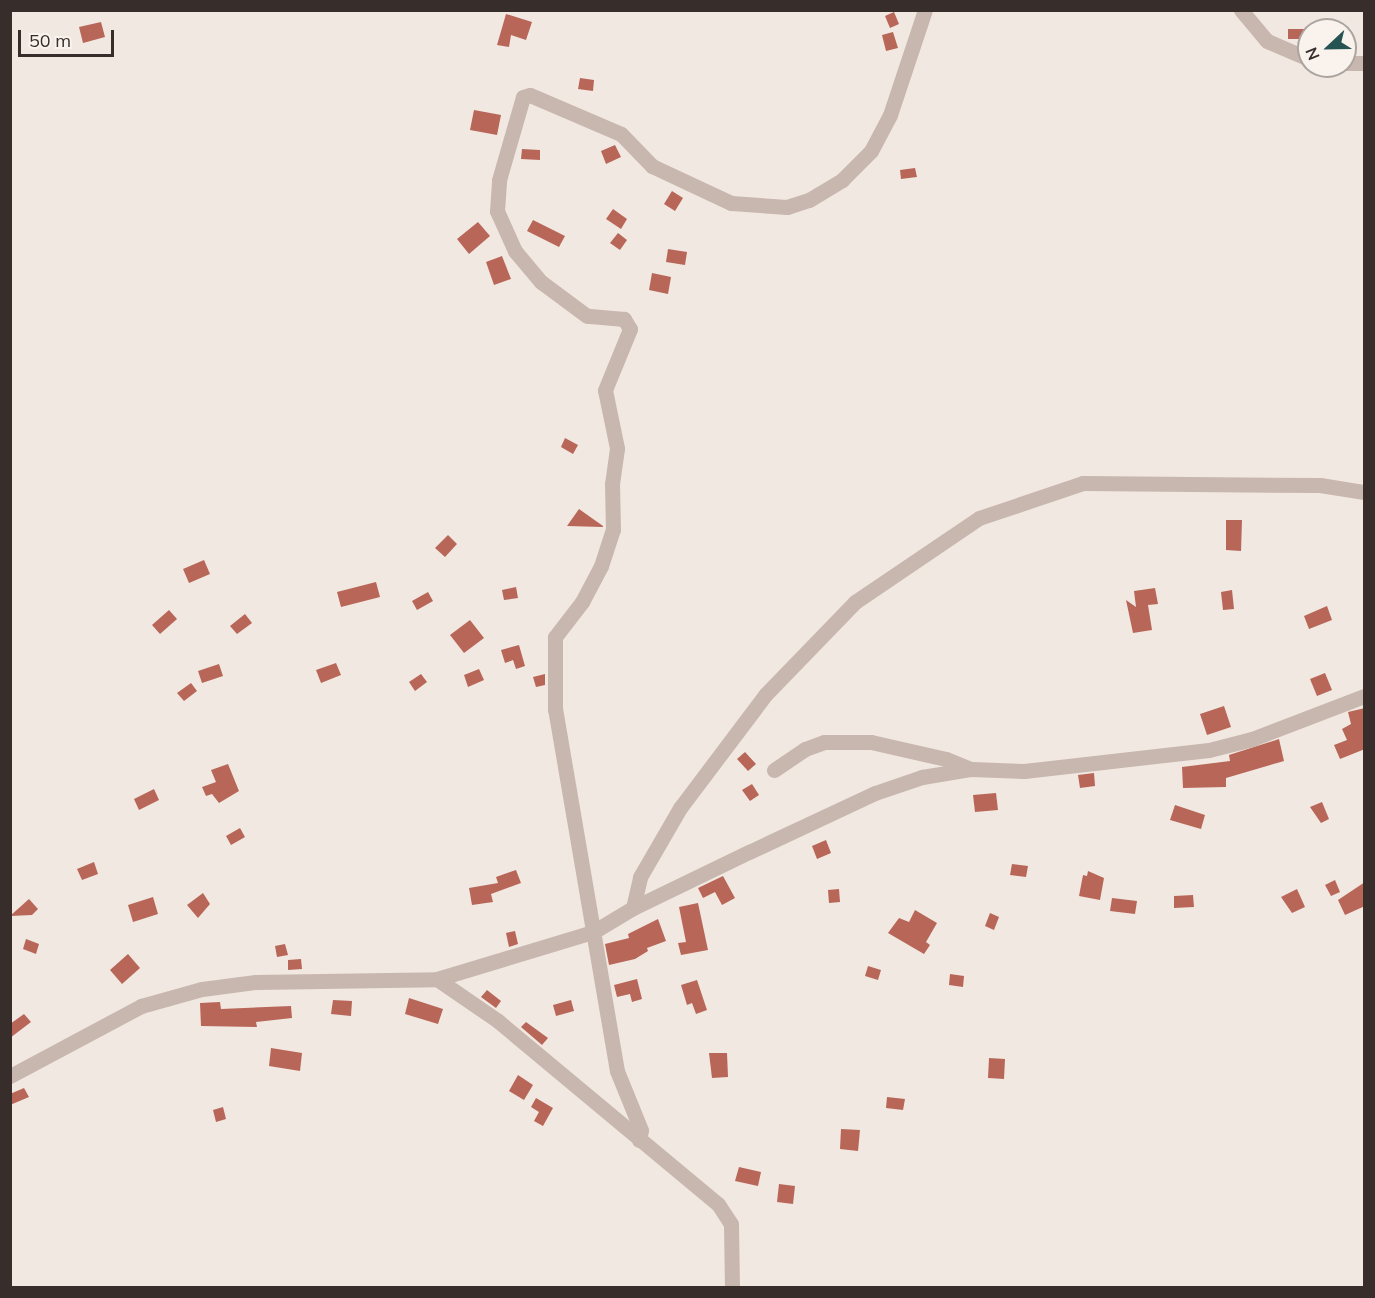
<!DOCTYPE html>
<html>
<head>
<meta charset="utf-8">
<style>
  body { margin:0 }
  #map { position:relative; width:1375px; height:1298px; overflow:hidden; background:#f1e8e1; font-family:Mulish,sans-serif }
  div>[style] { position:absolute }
  .building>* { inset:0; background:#b86658 }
  .minor>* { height:15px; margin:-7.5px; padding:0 7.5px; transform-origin:7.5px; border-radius:7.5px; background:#c8b7ae }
  .tertiary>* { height:15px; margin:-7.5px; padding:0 7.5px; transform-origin:7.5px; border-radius:7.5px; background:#c8b7ae }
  span { translate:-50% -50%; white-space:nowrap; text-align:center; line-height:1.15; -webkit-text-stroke:4.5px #f9f2ed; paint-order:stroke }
  .frame { position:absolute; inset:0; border:12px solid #372e2b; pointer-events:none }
  .north { position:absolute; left:1297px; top:18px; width:60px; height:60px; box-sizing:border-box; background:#f9f2ed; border:2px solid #aba49f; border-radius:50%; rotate:248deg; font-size:16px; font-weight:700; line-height:24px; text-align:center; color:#372e2b }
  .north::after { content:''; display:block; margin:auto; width:21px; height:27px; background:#265453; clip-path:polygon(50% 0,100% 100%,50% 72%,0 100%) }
  .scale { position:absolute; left:18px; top:30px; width:96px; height:27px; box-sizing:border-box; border:3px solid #372e2b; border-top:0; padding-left:8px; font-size:18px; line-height:21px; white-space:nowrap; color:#372e2b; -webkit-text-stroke:4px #f9f2ed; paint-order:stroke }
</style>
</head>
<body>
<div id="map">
  <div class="building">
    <i style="clip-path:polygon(894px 12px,899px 24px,890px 28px,885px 16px)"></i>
    <i style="clip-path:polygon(506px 14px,532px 22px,526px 40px,511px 35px,509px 47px,497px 45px)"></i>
    <i style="clip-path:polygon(101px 22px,105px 37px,83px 43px,79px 27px)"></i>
    <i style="clip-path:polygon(1288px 29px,1309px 29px,1309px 39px,1288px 39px)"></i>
    <i style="clip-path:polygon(893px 32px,898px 48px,886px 51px,882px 35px)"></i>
    <i style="clip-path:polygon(580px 78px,594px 80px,593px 91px,578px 89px)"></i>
    <i style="clip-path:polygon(474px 110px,501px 115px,497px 135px,470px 130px)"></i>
    <i style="clip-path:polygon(615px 145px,621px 157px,606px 164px,601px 151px)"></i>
    <i style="clip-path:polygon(522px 149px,540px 150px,540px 160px,521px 159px)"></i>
    <i style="clip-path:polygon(915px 168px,917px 177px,901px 179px,900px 170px)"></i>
    <i style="clip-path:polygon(672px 191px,683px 198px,675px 211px,664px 204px)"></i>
    <i style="clip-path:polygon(613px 209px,627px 219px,621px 229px,606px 219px)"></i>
    <i style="clip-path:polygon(533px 220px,565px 236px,559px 247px,527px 231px)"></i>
    <i style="clip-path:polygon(478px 222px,490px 236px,469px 254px,457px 239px)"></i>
    <i style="clip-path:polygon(618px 233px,627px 240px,620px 250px,610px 243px)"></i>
    <i style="clip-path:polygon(668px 249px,687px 252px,685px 265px,666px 262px)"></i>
    <i style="clip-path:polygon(502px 256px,511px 279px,494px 285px,486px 262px)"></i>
    <i style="clip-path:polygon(652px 273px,671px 277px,668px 294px,649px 290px)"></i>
    <i style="clip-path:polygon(565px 438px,578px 445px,573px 454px,561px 447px)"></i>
    <i style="clip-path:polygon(579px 509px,603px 526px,603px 527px,567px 526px)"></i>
    <i style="clip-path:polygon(1226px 520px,1242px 520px,1241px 551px,1226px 550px)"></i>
    <i style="clip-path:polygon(448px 535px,457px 544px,445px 557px,435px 548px)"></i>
    <i style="clip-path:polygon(204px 560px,210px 574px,189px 583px,183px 569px)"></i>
    <i style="clip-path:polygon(376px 582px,380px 597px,341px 607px,337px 592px)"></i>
    <i style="clip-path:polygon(516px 587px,518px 598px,504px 600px,502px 590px)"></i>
    <i style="clip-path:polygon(1155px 588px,1158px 604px,1148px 605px,1152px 630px,1133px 633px,1126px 600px,1136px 607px,1134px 591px)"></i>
    <i style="clip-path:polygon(1232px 590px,1234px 609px,1223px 610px,1221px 592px)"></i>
    <i style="clip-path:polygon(428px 592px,433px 601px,417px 610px,412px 601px)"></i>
    <i style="clip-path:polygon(1327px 606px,1332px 620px,1309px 629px,1304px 616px)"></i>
    <i style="clip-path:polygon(169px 610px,177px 619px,160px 634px,152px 625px)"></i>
    <i style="clip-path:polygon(245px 614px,252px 623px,237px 634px,230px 626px)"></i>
    <i style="clip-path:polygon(470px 620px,484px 638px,464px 653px,450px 635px)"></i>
    <i style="clip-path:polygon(519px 645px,525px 666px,516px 669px,513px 660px,505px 663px,501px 650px)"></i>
    <i style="clip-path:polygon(336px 663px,341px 675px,321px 683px,316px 670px)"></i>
    <i style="clip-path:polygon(219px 664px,223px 676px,202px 683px,198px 671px)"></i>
    <i style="clip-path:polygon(479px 669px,484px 680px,468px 687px,464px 675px)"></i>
    <i style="clip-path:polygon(1325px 673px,1332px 690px,1317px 696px,1310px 679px)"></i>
    <i style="clip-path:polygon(421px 674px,427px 682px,415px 691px,409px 682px)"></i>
    <i style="clip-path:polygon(545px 674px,545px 685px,536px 687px,533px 677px)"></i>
    <i style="clip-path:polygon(191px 683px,197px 691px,184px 701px,177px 693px)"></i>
    <i style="clip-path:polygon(1224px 706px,1231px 727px,1207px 735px,1200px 714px)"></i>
    <i style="clip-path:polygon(1365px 708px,1365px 749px,1340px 759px,1334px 745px,1347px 740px,1342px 729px,1351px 724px,1348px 712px)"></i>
    <i style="clip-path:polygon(1279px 739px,1284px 761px,1226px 778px,1226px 787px,1183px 788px,1182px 767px,1230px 761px,1229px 755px)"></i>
    <i style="clip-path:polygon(745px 752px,756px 764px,748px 771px,737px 759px)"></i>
    <i style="clip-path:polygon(228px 764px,239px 791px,219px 803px,212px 794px,206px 796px,202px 787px,216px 782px,211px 770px)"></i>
    <i style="clip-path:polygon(1094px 773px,1095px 786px,1080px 788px,1078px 775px)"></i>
    <i style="clip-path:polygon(752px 784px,759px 795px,750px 801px,742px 790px)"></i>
    <i style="clip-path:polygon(154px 789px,159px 800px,139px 810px,134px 799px)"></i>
    <i style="clip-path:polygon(996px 793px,998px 810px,975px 812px,973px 795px)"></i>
    <i style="clip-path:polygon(1322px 802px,1329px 819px,1321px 823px,1310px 807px)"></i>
    <i style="clip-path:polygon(1175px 805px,1205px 815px,1201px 829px,1170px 820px)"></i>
    <i style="clip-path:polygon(240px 828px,245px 837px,231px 845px,226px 836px)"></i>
    <i style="clip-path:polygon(826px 840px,831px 853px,817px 859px,812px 846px)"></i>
    <i style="clip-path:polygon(94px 862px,98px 874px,82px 880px,77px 869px)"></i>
    <i style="clip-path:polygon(1012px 864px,1028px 866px,1026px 877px,1010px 875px)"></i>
    <i style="clip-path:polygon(516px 870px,521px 883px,491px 894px,493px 902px,472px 905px,469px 888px,498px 883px,496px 877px)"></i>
    <i style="clip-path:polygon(1088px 871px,1104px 878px,1100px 900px,1079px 896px,1083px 875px,1087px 876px)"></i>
    <i style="clip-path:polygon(723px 876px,735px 898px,722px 905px,715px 892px,703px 898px,698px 888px)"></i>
    <i style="clip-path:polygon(1335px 880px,1340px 892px,1331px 896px,1325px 885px)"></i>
    <i style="clip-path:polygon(1365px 882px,1365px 906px,1345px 915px,1338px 900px)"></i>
    <i style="clip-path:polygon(839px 889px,840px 902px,829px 903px,828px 890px)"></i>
    <i style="clip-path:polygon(1297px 889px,1305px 907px,1292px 913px,1281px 897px)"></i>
    <i style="clip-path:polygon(203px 893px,210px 904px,198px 918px,187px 905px)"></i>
    <i style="clip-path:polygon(1193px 895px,1194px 907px,1174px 908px,1174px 896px)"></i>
    <i style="clip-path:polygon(153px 897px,158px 914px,133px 922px,128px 905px)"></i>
    <i style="clip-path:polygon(1112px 898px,1137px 901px,1135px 914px,1110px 911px)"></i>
    <i style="clip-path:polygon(29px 899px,38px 909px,32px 915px,10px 916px)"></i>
    <i style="clip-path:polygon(698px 903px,708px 950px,681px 955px,678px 943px,686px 942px,679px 907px)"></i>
    <i style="clip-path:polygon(915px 910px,937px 923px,926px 942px,930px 945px,924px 954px,888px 933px,899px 918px,909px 922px)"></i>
    <i style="clip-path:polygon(990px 913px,999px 917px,994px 930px,985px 926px)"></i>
    <i style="clip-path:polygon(658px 919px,666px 941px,647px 948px,648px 951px,635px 959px,609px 965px,605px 944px,629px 938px,628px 934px)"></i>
    <i style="clip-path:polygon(515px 931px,518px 944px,509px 947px,506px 933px)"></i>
    <i style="clip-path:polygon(26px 939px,39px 944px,36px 954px,23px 949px)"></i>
    <i style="clip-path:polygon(285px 944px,288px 955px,277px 957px,275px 946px)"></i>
    <i style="clip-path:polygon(128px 954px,140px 968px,122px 984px,110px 970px)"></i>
    <i style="clip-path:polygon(301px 959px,302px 969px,288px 970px,288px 960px)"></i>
    <i style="clip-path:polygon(868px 966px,881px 970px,878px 980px,865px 976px)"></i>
    <i style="clip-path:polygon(950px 974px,964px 976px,963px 987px,949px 985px)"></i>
    <i style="clip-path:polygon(637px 979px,642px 999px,632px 1002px,630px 994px,617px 997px,614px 985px)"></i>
    <i style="clip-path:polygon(697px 980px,707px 1010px,696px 1014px,692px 1003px,687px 1005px,681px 985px)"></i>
    <i style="clip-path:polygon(487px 990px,501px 1001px,496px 1008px,481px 997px)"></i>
    <i style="clip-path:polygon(409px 998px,443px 1009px,438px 1024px,405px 1014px)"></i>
    <i style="clip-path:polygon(333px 1000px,352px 1001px,351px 1016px,331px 1014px)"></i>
    <i style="clip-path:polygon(571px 1000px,574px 1011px,556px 1016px,553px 1005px)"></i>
    <i style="clip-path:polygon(220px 1002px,221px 1009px,291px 1006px,292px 1018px,256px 1022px,257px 1027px,201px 1026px,200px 1003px)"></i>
    <i style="clip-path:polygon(24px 1014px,31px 1022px,10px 1038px,10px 1024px)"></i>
    <i style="clip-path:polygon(526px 1022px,548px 1038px,542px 1045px,521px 1027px)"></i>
    <i style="clip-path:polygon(271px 1048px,302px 1053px,300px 1071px,269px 1066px)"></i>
    <i style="clip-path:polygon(709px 1053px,727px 1053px,728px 1077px,712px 1078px)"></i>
    <i style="clip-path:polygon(989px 1058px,1005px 1059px,1004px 1079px,988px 1078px)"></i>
    <i style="clip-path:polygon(518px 1075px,533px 1085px,524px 1100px,509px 1091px)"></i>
    <i style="clip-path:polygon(24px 1088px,29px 1097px,10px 1105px,10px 1094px)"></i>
    <i style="clip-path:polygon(887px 1097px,905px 1099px,903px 1110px,886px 1108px)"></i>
    <i style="clip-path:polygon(536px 1098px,553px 1108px,543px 1126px,534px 1121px,539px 1112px,531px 1107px)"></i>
    <i style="clip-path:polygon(223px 1107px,226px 1119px,216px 1122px,213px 1110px)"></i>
    <i style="clip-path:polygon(841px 1129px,860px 1130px,858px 1151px,840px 1149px)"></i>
    <i style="clip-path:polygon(739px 1167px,761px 1172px,758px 1186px,735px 1181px)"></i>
    <i style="clip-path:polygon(779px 1184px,795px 1186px,793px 1204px,777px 1202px)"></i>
  </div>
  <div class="minor">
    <i style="left:1241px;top:10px;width:40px;rotate:50deg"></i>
    <i style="left:1267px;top:41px;width:46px;rotate:23.2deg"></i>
    <i style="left:1345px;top:63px;width:19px"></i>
    <i style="left:774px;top:770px;width:37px;rotate:-34deg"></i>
    <i style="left:805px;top:749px;width:20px;rotate:-20deg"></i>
    <i style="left:824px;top:742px;width:47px"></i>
    <i style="left:871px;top:742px;width:77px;rotate:12.8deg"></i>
    <i style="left:946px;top:759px;width:27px;rotate:22deg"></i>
    <i style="left:633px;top:908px;width:32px;rotate:-77deg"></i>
    <i style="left:640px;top:877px;width:80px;rotate:-59.9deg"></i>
    <i style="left:680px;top:808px;width:143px;rotate:-53deg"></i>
    <i style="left:766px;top:694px;width:128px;rotate:-45.9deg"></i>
    <i style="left:855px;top:602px;width:150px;rotate:-34.1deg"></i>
    <i style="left:979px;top:518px;width:110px;rotate:-18.6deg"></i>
    <i style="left:1083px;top:483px;width:237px;rotate:0.5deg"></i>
    <i style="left:1320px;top:485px;width:45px;rotate:9deg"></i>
    <i style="left:437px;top:979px;width:74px;rotate:34.5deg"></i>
    <i style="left:498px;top:1021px;width:286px;rotate:39.8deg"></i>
    <i style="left:718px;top:1204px;width:24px;rotate:57deg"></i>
    <i style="left:731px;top:1224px;width:64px;rotate:89.1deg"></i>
    <i style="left:639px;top:1140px;width:10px;rotate:-79deg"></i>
    <i style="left:641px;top:1130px;width:64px;rotate:-112.1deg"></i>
    <i style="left:617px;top:1071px;width:366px;rotate:-99.7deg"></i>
    <i style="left:555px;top:710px;width:73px;rotate:-90deg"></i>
    <i style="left:555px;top:637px;width:44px;rotate:-52.4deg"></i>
    <i style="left:582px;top:602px;width:41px;rotate:-62.2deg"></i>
    <i style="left:601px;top:566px;width:38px;rotate:-72deg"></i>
    <i style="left:613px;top:530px;width:46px;rotate:-91.2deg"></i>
    <i style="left:612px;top:484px;width:36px;rotate:-82deg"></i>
    <i style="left:617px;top:448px;width:59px;rotate:-101.7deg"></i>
    <i style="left:605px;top:390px;width:66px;rotate:-67.7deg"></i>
    <i style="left:630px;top:329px;width:12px;rotate:-121deg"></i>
    <i style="left:624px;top:319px;width:37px;rotate:-175deg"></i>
    <i style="left:587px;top:316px;width:57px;rotate:-143.5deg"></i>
    <i style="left:541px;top:282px;width:40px;rotate:-130deg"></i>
    <i style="left:515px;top:251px;width:44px;rotate:-114.2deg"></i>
    <i style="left:497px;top:211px;width:31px;rotate:-86deg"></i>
    <i style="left:499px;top:180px;width:86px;rotate:-73.9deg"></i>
    <i style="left:523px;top:97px;width:7px;rotate:-16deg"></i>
    <i style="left:530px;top:95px;width:99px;rotate:23.2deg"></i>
    <i style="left:621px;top:134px;width:45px;rotate:45.9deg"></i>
    <i style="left:652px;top:166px;width:87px;rotate:25.1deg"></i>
    <i style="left:731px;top:203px;width:56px;rotate:4.1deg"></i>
    <i style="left:787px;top:207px;width:23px;rotate:-18deg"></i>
    <i style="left:809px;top:200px;width:39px;rotate:-31deg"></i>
    <i style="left:842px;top:180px;width:41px;rotate:-45deg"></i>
    <i style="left:871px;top:151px;width:41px;rotate:-62.2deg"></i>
    <i style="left:890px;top:115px;width:111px;rotate:-71.6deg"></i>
  </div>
  <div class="tertiary">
    <i style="left:10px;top:1076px;width:149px;rotate:-28.1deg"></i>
    <i style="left:141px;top:1006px;width:63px;rotate:-15.6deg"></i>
    <i style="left:202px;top:989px;width:54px;rotate:-7.4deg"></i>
    <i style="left:256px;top:982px;width:181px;rotate:-0.9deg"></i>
    <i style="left:437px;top:979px;width:163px;rotate:-16.8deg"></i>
    <i style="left:593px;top:932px;width:47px;rotate:-31deg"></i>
    <i style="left:633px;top:908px;width:129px;rotate:-25.8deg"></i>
    <i style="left:749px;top:852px;width:139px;rotate:-25.1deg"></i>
    <i style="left:875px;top:793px;width:50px;rotate:-18.8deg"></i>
    <i style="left:922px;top:777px;width:50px;rotate:-9.3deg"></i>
    <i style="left:971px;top:769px;width:53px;rotate:2.2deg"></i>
    <i style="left:1024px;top:771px;width:186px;rotate:-6.5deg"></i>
    <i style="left:1209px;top:750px;width:44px;rotate:-14.3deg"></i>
    <i style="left:1252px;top:739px;width:120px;rotate:-21deg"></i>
  </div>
  <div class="frame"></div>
  <div class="north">N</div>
  <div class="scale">50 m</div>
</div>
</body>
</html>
